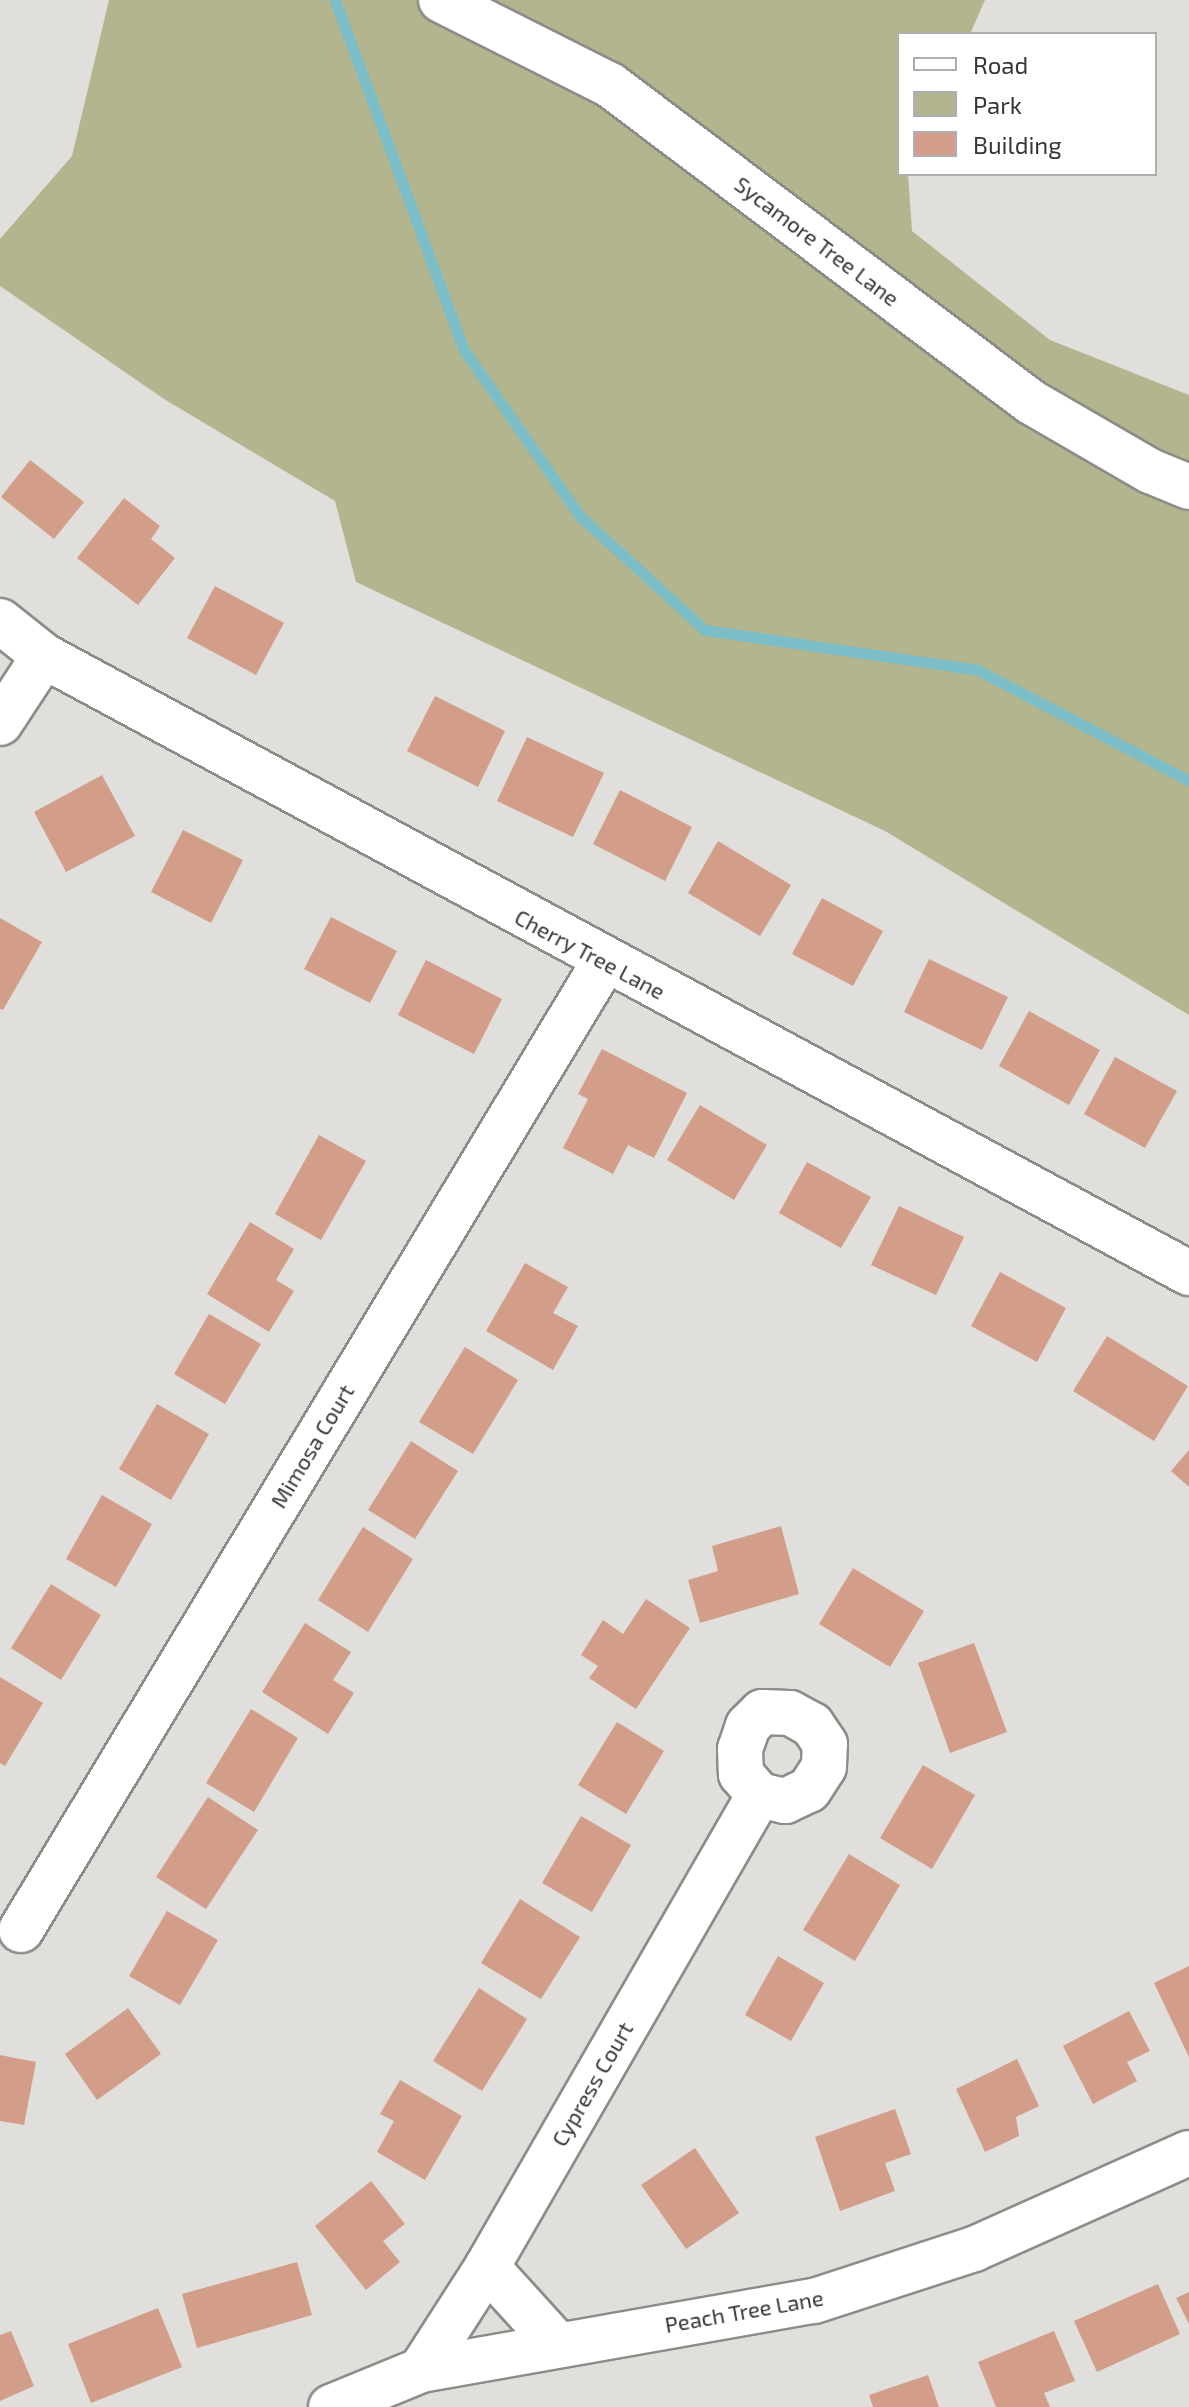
<!DOCTYPE html>
<html>
<head>
<meta charset="utf-8">
<style>
  body { margin:0 }
  #map { position:relative; width:1189px; height:2407px; overflow:hidden; background:#e0dfdb; font-family:"Exo 2",sans-serif }
  div>[style] { position:absolute }
  .green>* { inset:0; background:#b3b58e }
  .stream>* { height:11px; margin:-5.5px; padding:0 5.5px; transform-origin:5.5px; border-radius:5.5px; background:#7cbec8 }
  .building>* { inset:0; background:#d29e8a }
  .roads { filter:drop-shadow(2px 0 #8d8c89) drop-shadow(-2px 0 #8d8c89) drop-shadow(0 2px #8d8c89) drop-shadow(0 -2px #8d8c89) }
  .minor>* { height:44px; margin:-22px; padding:0 22px; transform-origin:22px; border-radius:22px; background:#fff }
  span { translate:-50% -50%; white-space:nowrap; text-align:center; line-height:1.15; -webkit-text-stroke:7px #fff; paint-order:stroke }
  .street-label { font-size:22px; color:#363534 }
  .legend { position:absolute; left:897px; top:32px; width:260px; height:144px; box-sizing:border-box; background:#fff; border:2px solid #afaeae; margin:0; padding:10px 14px; list-style:none; font-size:24px; color:#363534 }
  .legend li { display:flex; align-items:center; gap:16px; height:40px }
  .legend b { width:40px; border:2px solid #afaeae }
</style>
</head>
<body>
<div id="map">
  <div class="green">
    <i style="clip-path:polygon(109px 0,985px 0,970px 34px,899px 34px,899px 174px,908px 174px,912px 231px,1050px 340px,1189px 395px,1189px 1015px,885px 831px,356px 582px,335px 501px,164px 399px,0 286px,0 239px,72px 156px)"></i>
  </div>
  <div class="stream">
    <i style="left:335px;top:0;width:373px;rotate:69.8deg"></i>
    <i style="left:464px;top:350px;width:203px;rotate:55.1deg"></i>
    <i style="left:580px;top:516px;width:169px;rotate:42.4deg"></i>
    <i style="left:705px;top:630px;width:276px;rotate:8.3deg"></i>
    <i style="left:978px;top:670px;width:238px;rotate:27.7deg"></i>
  </div>
  <div class="building">
    <i style="clip-path:polygon(30px 460px,84px 502px,54px 539px,1px 497px)"></i>
    <i style="clip-path:polygon(124px 498px,160px 526px,151px 539px,175px 558px,138px 605px,77px 558px)"></i>
    <i style="clip-path:polygon(215px 586px,284px 623px,256px 675px,187px 638px)"></i>
    <i style="clip-path:polygon(435px 696px,505px 731px,478px 787px,407px 751px)"></i>
    <i style="clip-path:polygon(527px 737px,604px 773px,573px 837px,497px 801px)"></i>
    <i style="clip-path:polygon(102px 775px,135px 836px,66px 872px,34px 812px)"></i>
    <i style="clip-path:polygon(620px 790px,692px 827px,665px 881px,593px 844px)"></i>
    <i style="clip-path:polygon(183px 830px,243px 860px,211px 923px,151px 892px)"></i>
    <i style="clip-path:polygon(718px 841px,791px 885px,760px 936px,688px 893px)"></i>
    <i style="clip-path:polygon(822px 898px,883px 931px,853px 986px,792px 954px)"></i>
    <i style="clip-path:polygon(331px 917px,397px 951px,370px 1003px,304px 969px)"></i>
    <i style="clip-path:polygon(0 918px,42px 942px,3px 1010px,0 1009px)"></i>
    <i style="clip-path:polygon(929px 959px,1008px 997px,982px 1050px,904px 1012px)"></i>
    <i style="clip-path:polygon(426px 960px,502px 999px,474px 1054px,398px 1015px)"></i>
    <i style="clip-path:polygon(1029px 1011px,1100px 1050px,1069px 1105px,999px 1066px)"></i>
    <i style="clip-path:polygon(602px 1049px,687px 1093px,654px 1158px,628px 1145px,613px 1174px,563px 1148px,588px 1099px,578px 1094px)"></i>
    <i style="clip-path:polygon(1115px 1057px,1177px 1091px,1145px 1148px,1084px 1114px)"></i>
    <i style="clip-path:polygon(700px 1105px,767px 1145px,734px 1200px,667px 1160px)"></i>
    <i style="clip-path:polygon(319px 1135px,366px 1161px,321px 1240px,275px 1214px)"></i>
    <i style="clip-path:polygon(807px 1162px,871px 1197px,841px 1248px,779px 1213px)"></i>
    <i style="clip-path:polygon(899px 1206px,964px 1237px,936px 1295px,871px 1265px)"></i>
    <i style="clip-path:polygon(250px 1222px,294px 1249px,276px 1280px,294px 1291px,269px 1332px,207px 1294px)"></i>
    <i style="clip-path:polygon(525px 1263px,568px 1287px,553px 1313px,578px 1326px,553px 1370px,486px 1331px)"></i>
    <i style="clip-path:polygon(1000px 1272px,1066px 1308px,1037px 1362px,971px 1326px)"></i>
    <i style="clip-path:polygon(209px 1314px,261px 1344px,225px 1404px,174px 1374px)"></i>
    <i style="clip-path:polygon(1107px 1336px,1188px 1386px,1154px 1441px,1073px 1391px)"></i>
    <i style="clip-path:polygon(465px 1347px,518px 1380px,473px 1454px,419px 1422px)"></i>
    <i style="clip-path:polygon(157px 1404px,209px 1434px,171px 1500px,119px 1469px)"></i>
    <i style="clip-path:polygon(411px 1441px,458px 1471px,415px 1539px,368px 1510px)"></i>
    <i style="clip-path:polygon(1189px 1450px,1189px 1487px,1171px 1471px)"></i>
    <i style="clip-path:polygon(102px 1495px,152px 1524px,116px 1587px,66px 1559px)"></i>
    <i style="clip-path:polygon(781px 1526px,799px 1594px,700px 1623px,688px 1580px,718px 1571px,712px 1546px)"></i>
    <i style="clip-path:polygon(363px 1527px,413px 1559px,368px 1632px,318px 1600px)"></i>
    <i style="clip-path:polygon(853px 1568px,924px 1611px,890px 1667px,819px 1624px)"></i>
    <i style="clip-path:polygon(51px 1584px,101px 1615px,61px 1680px,11px 1648px)"></i>
    <i style="clip-path:polygon(646px 1599px,690px 1628px,636px 1709px,589px 1678px,598px 1666px,581px 1655px,603px 1620px,623px 1634px)"></i>
    <i style="clip-path:polygon(305px 1623px,351px 1652px,333px 1680px,354px 1693px,328px 1734px,262px 1692px)"></i>
    <i style="clip-path:polygon(974px 1643px,1007px 1732px,950px 1753px,918px 1663px)"></i>
    <i style="clip-path:polygon(0 1677px,43px 1703px,5px 1766px,0 1763px)"></i>
    <i style="clip-path:polygon(251px 1709px,298px 1738px,254px 1812px,206px 1783px)"></i>
    <i style="clip-path:polygon(617px 1722px,664px 1751px,626px 1814px,578px 1785px)"></i>
    <i style="clip-path:polygon(923px 1765px,975px 1795px,932px 1869px,880px 1838px)"></i>
    <i style="clip-path:polygon(208px 1797px,258px 1830px,206px 1909px,156px 1877px)"></i>
    <i style="clip-path:polygon(581px 1816px,631px 1845px,592px 1912px,542px 1883px)"></i>
    <i style="clip-path:polygon(849px 1854px,900px 1885px,855px 1961px,803px 1930px)"></i>
    <i style="clip-path:polygon(520px 1899px,580px 1937px,541px 1999px,481px 1963px)"></i>
    <i style="clip-path:polygon(167px 1911px,218px 1940px,180px 2005px,129px 1976px)"></i>
    <i style="clip-path:polygon(778px 1956px,824px 1983px,791px 2041px,745px 2015px)"></i>
    <i style="clip-path:polygon(1189px 1966px,1189px 2057px,1154px 1983px)"></i>
    <i style="clip-path:polygon(479px 1988px,527px 2019px,482px 2091px,433px 2061px)"></i>
    <i style="clip-path:polygon(128px 2008px,161px 2054px,97px 2100px,65px 2054px)"></i>
    <i style="clip-path:polygon(1129px 2011px,1150px 2051px,1127px 2062px,1137px 2081px,1093px 2104px,1063px 2046px)"></i>
    <i style="clip-path:polygon(0 2055px,36px 2062px,24px 2125px,0 2121px)"></i>
    <i style="clip-path:polygon(1017px 2059px,1039px 2106px,1016px 2117px,1019px 2136px,985px 2152px,956px 2089px)"></i>
    <i style="clip-path:polygon(400px 2080px,462px 2116px,425px 2180px,377px 2152px,394px 2121px,380px 2114px)"></i>
    <i style="clip-path:polygon(895px 2109px,911px 2154px,885px 2163px,895px 2191px,840px 2211px,815px 2137px)"></i>
    <i style="clip-path:polygon(695px 2148px,739px 2213px,686px 2249px,641px 2185px)"></i>
    <i style="clip-path:polygon(371px 2181px,405px 2224px,383px 2241px,400px 2262px,366px 2290px,315px 2226px)"></i>
    <i style="clip-path:polygon(297px 2262px,312px 2315px,197px 2348px,182px 2294px)"></i>
    <i style="clip-path:polygon(1158px 2284px,1180px 2334px,1097px 2372px,1074px 2321px)"></i>
    <i style="clip-path:polygon(1189px 2292px,1189px 2324px,1176px 2298px)"></i>
    <i style="clip-path:polygon(158px 2308px,182px 2367px,91px 2403px,68px 2344px)"></i>
    <i style="clip-path:polygon(11px 2331px,34px 2386px,0 2401px,0 2335px)"></i>
    <i style="clip-path:polygon(1054px 2331px,1075px 2381px,1044px 2393px,1050px 2407px,996px 2407px,978px 2362px)"></i>
    <i style="clip-path:polygon(928px 2375px,939px 2407px,873px 2407px,869px 2395px)"></i>
  </div>
  <div class="roads">
    <div class="minor">
      <i style="left:441px;top:0;width:189px;rotate:26.7deg"></i>
      <i style="left:610px;top:85px;width:527px;rotate:36.98deg"></i>
      <i style="left:1031px;top:402px;width:138px;rotate:30.1deg"></i>
      <i style="left:1150px;top:471px;width:42px;rotate:22.3deg"></i>
      <i style="left:0;top:621px;width:56px;rotate:38.5deg"></i>
      <i style="left:44px;top:656px;width:1301px;rotate:28.32deg"></i>
      <i style="left:0;top:723px;width:80px;rotate:-56.7deg"></i>
      <i style="left:21px;top:1930px;width:1130px;rotate:-58.94deg"></i>
      <i style="left:487px;top:2267px;width:103px;rotate:47.8deg"></i>
      <i style="left:421px;top:2370px;width:122px;rotate:-57.3deg"></i>
      <i style="left:487px;top:2267px;width:545px;rotate:-60.05deg"></i>
      <i style="left:759px;top:1795px;width:27px;rotate:13deg"></i>
      <i style="left:785px;top:1801px;width:26px;rotate:-25deg"></i>
      <i style="left:809px;top:1790px;width:27px;rotate:-57deg"></i>
      <i style="left:824px;top:1767px;width:23px;rotate:-88deg"></i>
      <i style="left:825px;top:1744px;width:23px;rotate:-124deg"></i>
      <i style="left:812px;top:1725px;width:25px;rotate:-151deg"></i>
      <i style="left:790px;top:1713px;width:28px;rotate:-178deg"></i>
      <i style="left:762px;top:1712px;width:20px;rotate:135deg"></i>
      <i style="left:748px;top:1726px;width:24px;rotate:109deg"></i>
      <i style="left:740px;top:1749px;width:25px;rotate:88deg"></i>
      <i style="left:741px;top:1774px;width:28px;rotate:49deg"></i>
      <i style="left:331px;top:2407px;width:97px;rotate:-22.3deg"></i>
      <i style="left:421px;top:2370px;width:399px;rotate:-10deg"></i>
      <i style="left:814px;top:2301px;width:168px;rotate:-18deg"></i>
      <i style="left:974px;top:2249px;width:235px;rotate:-24.1deg"></i>
    </div>
  </div>
  <div class="street-label">
    <span style="left:817px;top:241px;rotate:37deg">Sycamore Tree Lane</span>
    <span style="left:590px;top:954px;rotate:28deg">Cherry Tree Lane</span>
    <span style="left:312px;top:1446px;rotate:-59deg">Mimosa Court</span>
    <span style="left:592px;top:2084px;rotate:-60deg">Cypress Court</span>
    <span style="left:744px;top:2311px;rotate:-10deg">Peach Tree Lane</span>
  </div>
  <ul class="legend">
  <li><b style="height:10px;background:#fff"></b>Road</li>
  <li><b style="height:22px;background:#b3b58e"></b>Park</li>
  <li><b style="height:22px;background:#d29e8a"></b>Building</li>
  </ul>
</div>
</body>
</html>
